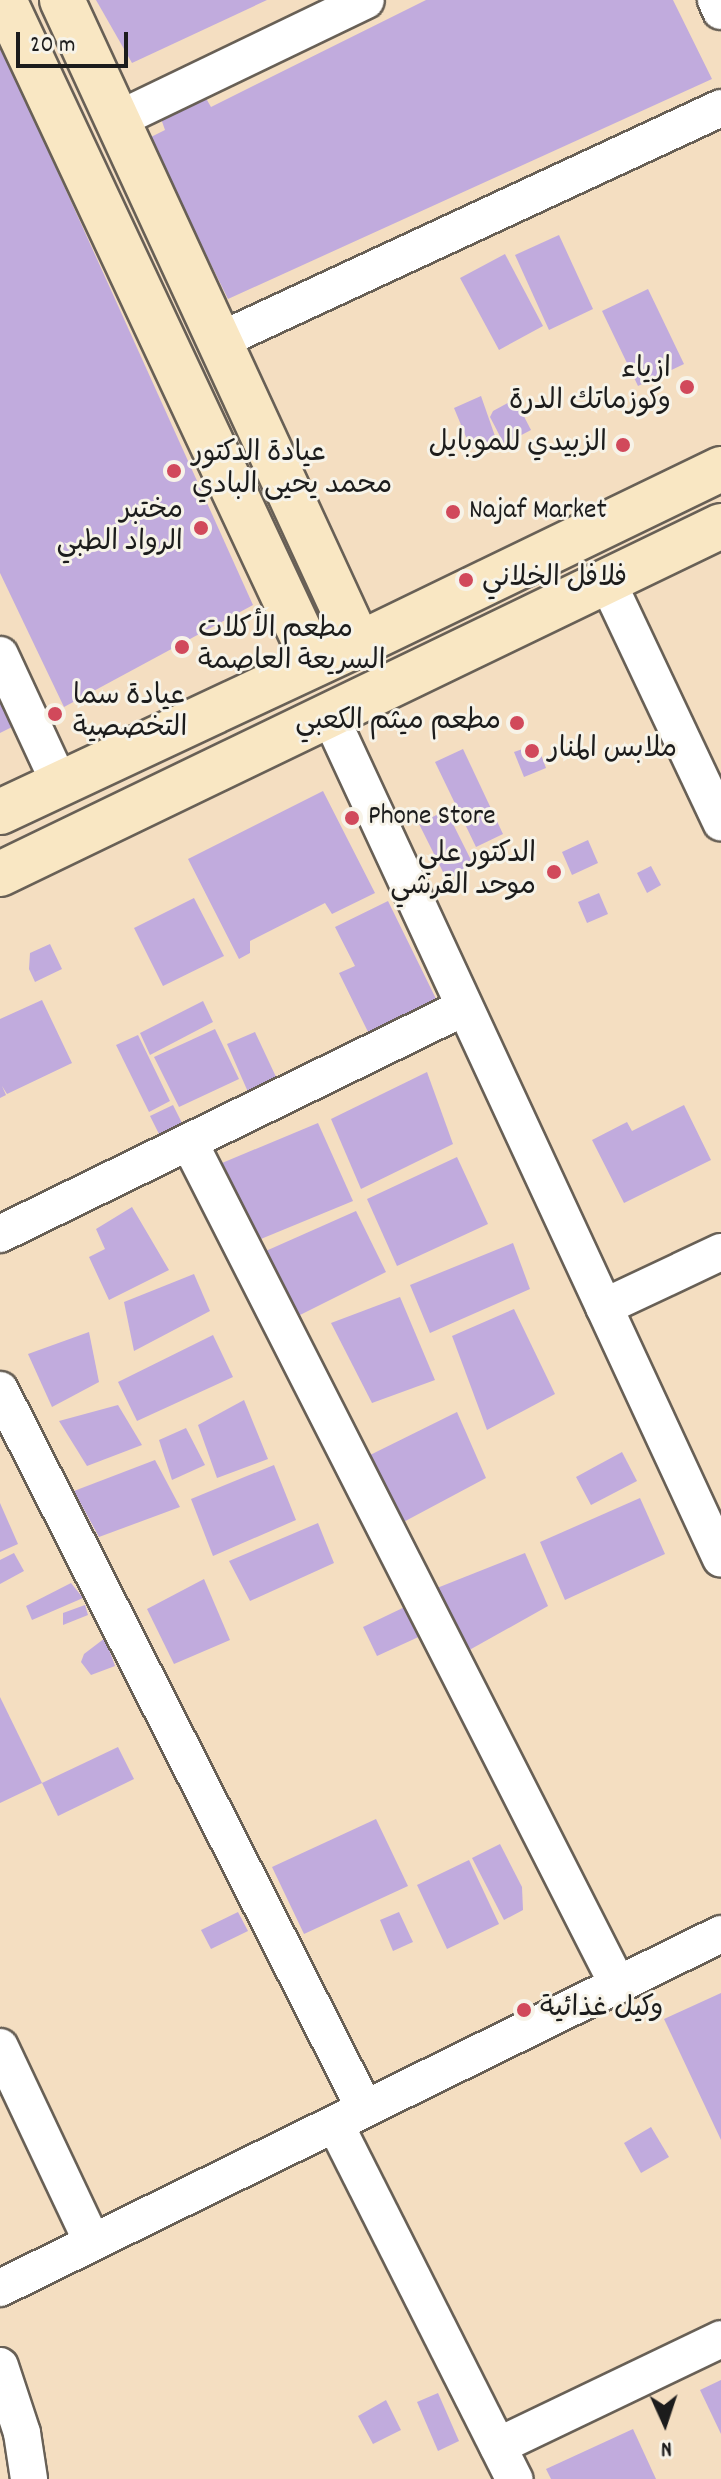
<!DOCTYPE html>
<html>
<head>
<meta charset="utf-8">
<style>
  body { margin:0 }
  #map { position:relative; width:721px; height:2479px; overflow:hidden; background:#f4dec1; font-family:Dekko,"Playpen Sans Arabic",sans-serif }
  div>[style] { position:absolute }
  .building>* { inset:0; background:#c1abdd }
  .roads { filter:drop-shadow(2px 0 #686056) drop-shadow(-2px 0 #686056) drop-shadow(0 2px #686056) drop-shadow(0 -2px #686056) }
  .street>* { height:36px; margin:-18px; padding:0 18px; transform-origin:18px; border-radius:18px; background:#fff }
  .secondary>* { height:44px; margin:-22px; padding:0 22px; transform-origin:22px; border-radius:22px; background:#f9e7c3 }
  .dots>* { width:22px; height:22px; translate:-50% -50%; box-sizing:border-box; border:4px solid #f7f3e8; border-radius:50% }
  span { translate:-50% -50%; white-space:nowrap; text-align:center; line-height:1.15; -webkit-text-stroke:6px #f7f3e8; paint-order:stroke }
  .poi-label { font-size:28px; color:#1c1c1c }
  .right { translate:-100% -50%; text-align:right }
  .left { translate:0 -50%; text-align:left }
  .north { position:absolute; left:625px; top:2383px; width:80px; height:80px; -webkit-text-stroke:6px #f7f3e8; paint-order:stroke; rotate:177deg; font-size:22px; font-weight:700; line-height:32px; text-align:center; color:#1c1c1c }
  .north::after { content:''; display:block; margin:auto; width:28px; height:36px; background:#1c1c1c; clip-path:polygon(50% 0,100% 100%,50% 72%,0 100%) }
  .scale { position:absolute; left:16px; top:32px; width:112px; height:36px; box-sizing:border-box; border:4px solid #1c1c1c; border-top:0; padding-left:10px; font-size:24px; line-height:28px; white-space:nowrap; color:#1c1c1c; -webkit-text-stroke:6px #f7f3e8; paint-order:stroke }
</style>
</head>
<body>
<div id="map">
  <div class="building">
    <i style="clip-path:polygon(96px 0,267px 0,132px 63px)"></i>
    <i style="clip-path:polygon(426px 0,673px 0,712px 79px,228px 299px,149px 138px,165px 130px,159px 113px,203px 93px,211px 107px)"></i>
    <i style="clip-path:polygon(0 44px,253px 605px,64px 707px,0 573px)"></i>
    <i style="clip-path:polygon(559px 235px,593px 309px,549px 330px,515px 255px)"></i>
    <i style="clip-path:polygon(505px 254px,543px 326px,499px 350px,460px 278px)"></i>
    <i style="clip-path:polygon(648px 289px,684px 364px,638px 386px,602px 311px)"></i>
    <i style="clip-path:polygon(481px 396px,496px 439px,471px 449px,454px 408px)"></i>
    <i style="clip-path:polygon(515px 399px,531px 430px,504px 444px,490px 417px,493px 411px)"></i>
    <i style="clip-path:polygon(0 690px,16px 725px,0 733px)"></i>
    <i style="clip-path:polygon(537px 744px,546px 768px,524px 777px,514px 752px)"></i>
    <i style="clip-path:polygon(463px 749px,503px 834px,476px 847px,435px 762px)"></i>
    <i style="clip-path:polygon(323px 791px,375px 893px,332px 914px,325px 903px,250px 941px,250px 953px,239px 959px,188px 859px)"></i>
    <i style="clip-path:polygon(446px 810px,474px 866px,447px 880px,419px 824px)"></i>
    <i style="clip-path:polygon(588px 840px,598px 863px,572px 875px,562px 852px)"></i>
    <i style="clip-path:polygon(651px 866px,661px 885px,647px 893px,637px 873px)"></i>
    <i style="clip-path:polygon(599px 893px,608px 914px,587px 923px,578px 902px)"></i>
    <i style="clip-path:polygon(194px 898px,224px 956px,163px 986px,134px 928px)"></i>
    <i style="clip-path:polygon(388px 901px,440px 1007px,372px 1040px,339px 973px,355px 966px,335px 927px)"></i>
    <i style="clip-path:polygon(50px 944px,62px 969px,35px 982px,29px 969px,30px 953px)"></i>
    <i style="clip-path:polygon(42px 1000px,72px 1063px,7px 1094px,2px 1086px,6px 1095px,0 1098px,0 1019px)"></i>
    <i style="clip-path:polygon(203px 1001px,213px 1022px,150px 1055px,140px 1033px)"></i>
    <i style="clip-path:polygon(215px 1029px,239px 1079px,179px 1107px,154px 1057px)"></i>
    <i style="clip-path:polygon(255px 1032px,277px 1079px,248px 1092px,227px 1044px)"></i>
    <i style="clip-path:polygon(138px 1035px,170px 1101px,149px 1112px,116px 1045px)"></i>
    <i style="clip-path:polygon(427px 1072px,453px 1144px,361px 1189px,331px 1119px)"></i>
    <i style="clip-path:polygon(173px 1105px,187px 1133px,164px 1144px,150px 1116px)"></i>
    <i style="clip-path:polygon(684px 1105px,711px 1160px,624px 1203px,592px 1140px,627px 1122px,632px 1131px)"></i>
    <i style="clip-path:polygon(318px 1123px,353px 1201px,256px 1241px,222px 1163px)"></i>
    <i style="clip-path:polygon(457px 1157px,488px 1224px,397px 1266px,367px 1199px)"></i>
    <i style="clip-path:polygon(132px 1207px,169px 1270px,109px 1300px,89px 1257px,105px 1249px,96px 1229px)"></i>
    <i style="clip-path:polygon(356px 1211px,386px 1272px,296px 1317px,259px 1254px)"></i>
    <i style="clip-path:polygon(513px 1243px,530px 1289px,430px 1333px,410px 1285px)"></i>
    <i style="clip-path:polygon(194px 1274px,210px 1311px,134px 1351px,124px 1302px)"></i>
    <i style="clip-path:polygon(400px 1297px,435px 1380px,372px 1403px,331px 1323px)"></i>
    <i style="clip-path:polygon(514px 1309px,555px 1394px,487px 1430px,452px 1336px)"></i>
    <i style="clip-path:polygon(89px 1332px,99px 1382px,52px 1407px,28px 1354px)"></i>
    <i style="clip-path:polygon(213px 1335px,233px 1377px,137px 1421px,118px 1382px)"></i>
    <i style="clip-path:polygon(244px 1400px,268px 1459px,217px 1478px,198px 1425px)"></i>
    <i style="clip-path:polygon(118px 1405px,142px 1445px,87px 1466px,59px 1421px)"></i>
    <i style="clip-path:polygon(457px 1412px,486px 1478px,396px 1526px,364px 1458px)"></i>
    <i style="clip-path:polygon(186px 1428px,205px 1465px,172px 1480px,159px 1440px)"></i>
    <i style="clip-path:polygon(622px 1452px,637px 1481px,591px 1505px,576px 1477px)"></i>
    <i style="clip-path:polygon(155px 1460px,180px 1507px,99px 1537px,74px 1491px)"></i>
    <i style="clip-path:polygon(274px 1465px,296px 1520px,213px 1556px,191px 1499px)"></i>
    <i style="clip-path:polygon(640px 1498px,665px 1554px,565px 1600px,540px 1542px)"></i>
    <i style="clip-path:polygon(0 1503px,18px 1544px,0 1552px)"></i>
    <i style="clip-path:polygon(318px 1523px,334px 1563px,250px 1601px,229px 1561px)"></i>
    <i style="clip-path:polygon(14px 1553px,24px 1571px,0 1584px,0 1560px)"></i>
    <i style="clip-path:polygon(525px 1553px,548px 1606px,464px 1653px,437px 1588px)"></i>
    <i style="clip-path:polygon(204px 1579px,230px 1640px,174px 1664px,147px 1609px)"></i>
    <i style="clip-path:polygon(71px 1583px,83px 1598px,32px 1620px,26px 1606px)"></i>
    <i style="clip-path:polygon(411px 1604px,425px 1634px,377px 1656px,363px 1627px)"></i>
    <i style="clip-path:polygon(85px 1605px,88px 1615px,63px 1625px,63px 1613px)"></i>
    <i style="clip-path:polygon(105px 1638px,115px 1666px,91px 1675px,81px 1662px,84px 1654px)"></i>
    <i style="clip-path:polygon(0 1697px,42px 1783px,0 1803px)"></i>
    <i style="clip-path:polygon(118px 1747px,134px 1779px,58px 1816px,42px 1783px)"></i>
    <i style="clip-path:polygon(376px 1819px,408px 1886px,304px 1934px,272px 1867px)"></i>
    <i style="clip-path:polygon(500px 1844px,522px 1887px,523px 1910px,504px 1920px,472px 1858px)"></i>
    <i style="clip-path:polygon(469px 1860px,499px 1924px,447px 1949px,417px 1885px)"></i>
    <i style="clip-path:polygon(238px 1912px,248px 1931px,211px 1949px,201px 1930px)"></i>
    <i style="clip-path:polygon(399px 1912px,413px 1942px,393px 1951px,380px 1920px)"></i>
    <i style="clip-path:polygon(721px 1993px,721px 2140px,664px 2019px)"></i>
    <i style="clip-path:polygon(651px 2127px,669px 2157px,641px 2173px,624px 2143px)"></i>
    <i style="clip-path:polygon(721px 2380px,721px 2434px,700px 2390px)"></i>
    <i style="clip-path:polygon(438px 2393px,459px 2441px,438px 2451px,417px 2402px)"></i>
    <i style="clip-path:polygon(386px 2400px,401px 2430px,373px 2444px,358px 2416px)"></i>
    <i style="clip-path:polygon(633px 2429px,656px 2479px,551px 2479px,546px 2469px)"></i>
  </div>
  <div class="roads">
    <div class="street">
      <i style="left:716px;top:0;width:12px;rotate:66deg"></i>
      <i style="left:117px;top:120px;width:276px;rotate:-25.7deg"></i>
      <i style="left:219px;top:341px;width:553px;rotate:-24.9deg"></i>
      <i style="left:607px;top:581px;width:267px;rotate:64.7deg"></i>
      <i style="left:0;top:655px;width:142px;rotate:65.1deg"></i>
      <i style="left:329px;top:714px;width:931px;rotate:65.11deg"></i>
      <i style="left:189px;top:1142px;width:946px;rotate:63.03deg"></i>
      <i style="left:0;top:1234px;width:517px;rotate:-26.02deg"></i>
      <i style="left:604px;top:1307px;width:129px;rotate:-25.2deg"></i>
      <i style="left:0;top:1390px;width:806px;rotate:63.09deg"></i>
      <i style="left:0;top:2047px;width:216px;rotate:64.7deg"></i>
      <i style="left:335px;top:2124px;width:398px;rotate:63.2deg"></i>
      <i style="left:0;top:2288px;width:803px;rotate:-26.15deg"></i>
      <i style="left:0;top:2366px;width:71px;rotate:71.8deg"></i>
      <i style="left:22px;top:2433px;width:47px;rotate:81.3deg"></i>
      <i style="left:498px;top:2446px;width:247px;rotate:-25.6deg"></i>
    </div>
    <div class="secondary">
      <i style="left:4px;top:0;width:733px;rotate:64.9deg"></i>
      <i style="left:62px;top:0;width:709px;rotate:65.24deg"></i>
      <i style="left:0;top:812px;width:396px;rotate:-25.1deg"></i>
      <i style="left:359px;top:644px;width:402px;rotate:-25.8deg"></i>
      <i style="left:0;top:874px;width:801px;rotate:-25.76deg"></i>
    </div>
  </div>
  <div class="dots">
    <i style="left:687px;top:387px;background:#d1495b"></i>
    <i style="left:623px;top:445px;background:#d1495b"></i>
    <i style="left:174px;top:471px;background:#d1495b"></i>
    <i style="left:453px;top:512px;background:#d1495b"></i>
    <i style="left:201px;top:528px;background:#d1495b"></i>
    <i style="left:466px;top:580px;background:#d1495b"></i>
    <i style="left:182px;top:647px;background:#d1495b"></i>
    <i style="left:55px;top:714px;background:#d1495b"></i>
    <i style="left:517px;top:723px;background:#d1495b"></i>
    <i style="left:532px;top:751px;background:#d1495b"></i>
    <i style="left:352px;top:818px;background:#d1495b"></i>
    <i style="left:554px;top:872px;background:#d1495b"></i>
    <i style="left:524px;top:2010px;background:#d1495b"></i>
  </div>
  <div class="poi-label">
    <span class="right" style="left:671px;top:387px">ازياء<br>وكوزماتك الدرة</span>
    <span class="right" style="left:607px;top:445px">الزبيدي للموبايل</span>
    <span class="left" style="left:192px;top:471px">عيادة الدكتور<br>محمد يحيى البادي</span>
    <span class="right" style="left:183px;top:528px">مختبر<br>الرواد الطبي</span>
    <span class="left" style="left:469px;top:512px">Najaf Market</span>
    <span class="left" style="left:482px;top:580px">فلافل الخلاني</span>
    <span class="left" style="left:198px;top:647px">مطعم الأكلات<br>السريعة العاصمة</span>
    <span class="left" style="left:73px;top:714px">عيادة سما<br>التخصصية</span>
    <span class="right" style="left:501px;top:723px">مطعم ميثم الكعبي</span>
    <span class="left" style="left:548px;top:751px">ملابس المنار</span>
    <span class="left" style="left:368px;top:818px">Phone Store</span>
    <span class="right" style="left:536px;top:872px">الدكتور علي<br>موحد القرشي</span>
    <span class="left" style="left:540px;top:2010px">وكيل غذائية</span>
  </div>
  <div class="north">N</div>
  <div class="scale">20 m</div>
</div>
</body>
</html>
